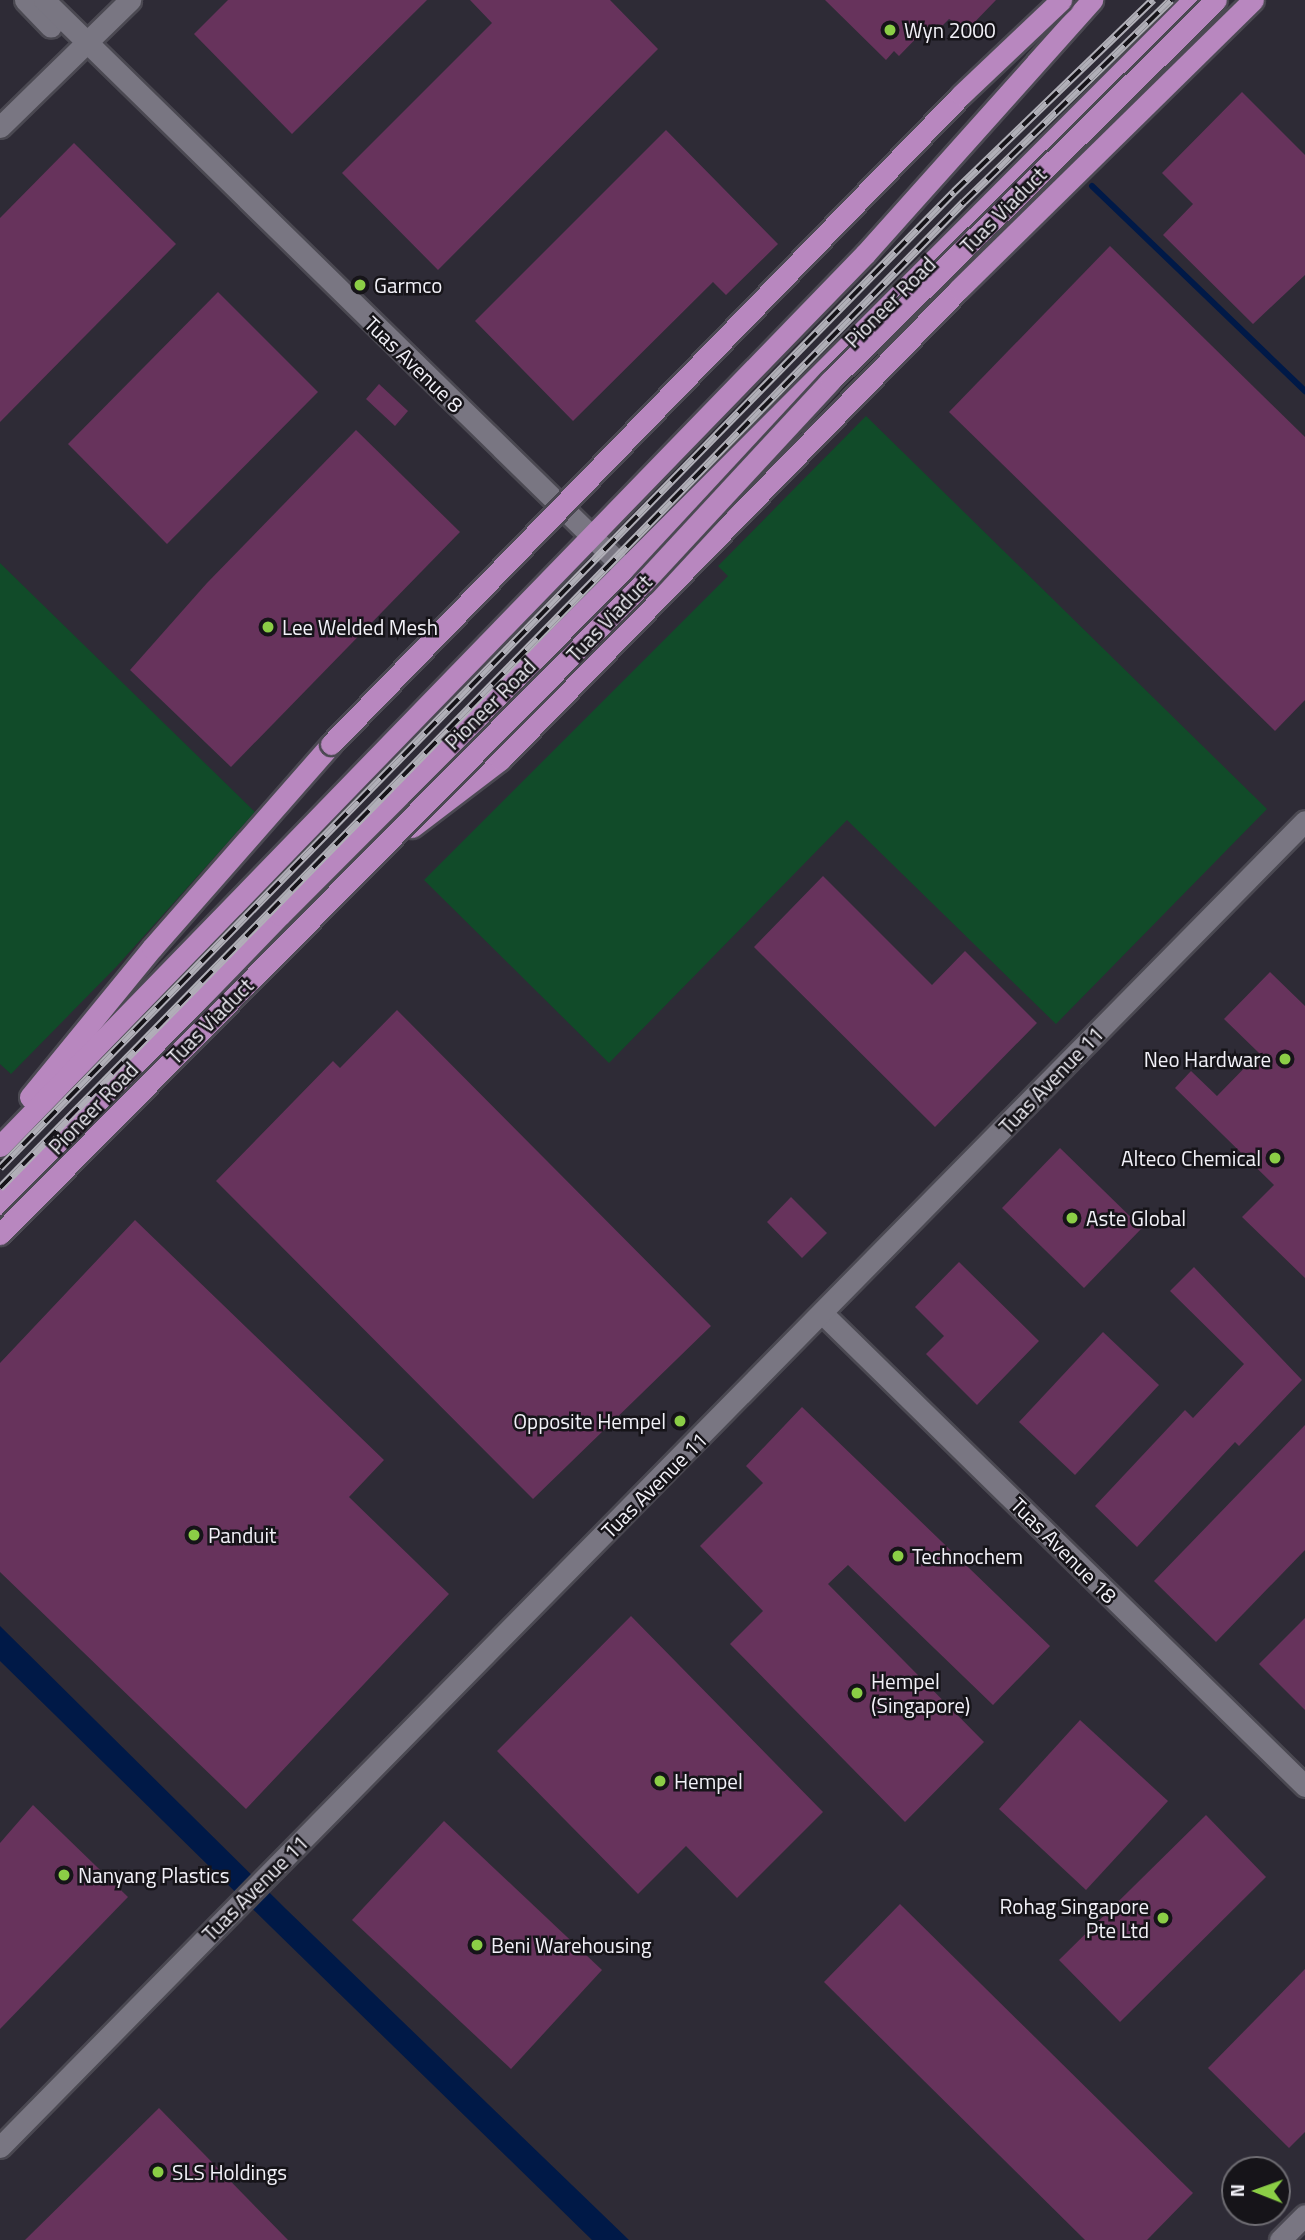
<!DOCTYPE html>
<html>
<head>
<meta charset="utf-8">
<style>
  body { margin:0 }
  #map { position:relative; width:1305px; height:2240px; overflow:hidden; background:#2e2b36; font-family:"Titillium Web",sans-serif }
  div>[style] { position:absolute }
  .green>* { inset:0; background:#114b29 }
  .water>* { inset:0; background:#001947 }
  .stream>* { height:6px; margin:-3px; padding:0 3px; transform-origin:3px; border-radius:3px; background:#001947 }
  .building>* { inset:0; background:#67335c }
  .roads { filter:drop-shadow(2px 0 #4b4952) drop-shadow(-2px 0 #4b4952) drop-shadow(0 2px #4b4952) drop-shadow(0 -2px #4b4952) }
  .minor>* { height:21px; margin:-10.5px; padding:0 10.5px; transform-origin:10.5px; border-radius:10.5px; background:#797682 }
  .major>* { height:21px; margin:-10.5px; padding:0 10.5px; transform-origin:10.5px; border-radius:10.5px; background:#b887bf }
  .rail>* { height:8px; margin-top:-4px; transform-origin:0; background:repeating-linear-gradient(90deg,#161419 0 16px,#b0afb7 0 32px); box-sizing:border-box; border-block:2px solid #b0afb7 }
  .bridges { filter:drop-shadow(2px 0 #4b4952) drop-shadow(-2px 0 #4b4952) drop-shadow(0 2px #4b4952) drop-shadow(0 -2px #4b4952) }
  .major-bridge>* { height:21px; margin:-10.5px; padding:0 10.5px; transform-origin:10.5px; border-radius:10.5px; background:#b887bf }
  .dots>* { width:19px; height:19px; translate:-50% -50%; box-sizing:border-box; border:4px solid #161419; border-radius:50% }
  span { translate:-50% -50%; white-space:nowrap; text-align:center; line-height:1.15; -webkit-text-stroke:5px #161419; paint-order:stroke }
  .poi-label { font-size:21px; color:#f2f1f8 }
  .left { translate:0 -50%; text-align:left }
  .right { translate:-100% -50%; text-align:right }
  .street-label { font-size:21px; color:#f2f1f8 }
  .north { position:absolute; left:1221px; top:2156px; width:70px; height:70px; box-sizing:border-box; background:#161419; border:2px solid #6e6c72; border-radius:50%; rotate:271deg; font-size:19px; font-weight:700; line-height:28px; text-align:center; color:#f2f1f8 }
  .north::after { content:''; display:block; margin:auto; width:24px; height:32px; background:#8bce46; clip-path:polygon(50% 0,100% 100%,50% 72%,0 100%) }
</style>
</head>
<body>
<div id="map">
  <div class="green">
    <i style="clip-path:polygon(866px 416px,1267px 809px,1056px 1024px,847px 820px,609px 1063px,424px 880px,728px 576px,718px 566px)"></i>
    <i style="clip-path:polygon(0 563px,255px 812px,117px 966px,11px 1074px,0 1064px)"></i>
  </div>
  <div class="water">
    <i style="clip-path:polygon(0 1626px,286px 1909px,629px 2240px,592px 2240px,270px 1926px,0 1661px)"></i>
  </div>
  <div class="stream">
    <i style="left:1092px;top:186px;width:296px;rotate:43.9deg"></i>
  </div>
  <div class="building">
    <i style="clip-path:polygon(228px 0,427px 0,292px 134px,194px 34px)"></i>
    <i style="clip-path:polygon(470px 0,610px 0,658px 49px,438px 270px,342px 173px,492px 23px)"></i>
    <i style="clip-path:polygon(825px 0,996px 0,968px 29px,949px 19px,936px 32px,929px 25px,899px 56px,894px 51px,886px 60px)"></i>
    <i style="clip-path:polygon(1242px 92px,1305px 155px,1305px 275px,1253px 324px,1163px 235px,1193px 204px,1162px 173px)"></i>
    <i style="clip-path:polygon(666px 130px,778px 244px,726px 295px,713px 282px,573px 421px,475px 321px)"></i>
    <i style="clip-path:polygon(74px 143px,176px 244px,0 422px,0 218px)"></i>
    <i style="clip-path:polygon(1110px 246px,1305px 437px,1305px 700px,1275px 731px,949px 412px)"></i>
    <i style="clip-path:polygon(218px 292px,318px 392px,167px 544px,68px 444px)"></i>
    <i style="clip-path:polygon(379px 384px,408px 411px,395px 426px,366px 399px)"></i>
    <i style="clip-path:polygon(356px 430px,460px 532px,231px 767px,130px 670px,207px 583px)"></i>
    <i style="clip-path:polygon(823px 876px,932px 985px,965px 951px,1037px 1023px,935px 1127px,754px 947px)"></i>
    <i style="clip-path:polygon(1270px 972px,1305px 1006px,1305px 1278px,1242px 1217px,1274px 1185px,1175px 1088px,1191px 1071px,1217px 1096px,1259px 1053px,1224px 1019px)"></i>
    <i style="clip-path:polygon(397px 1010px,711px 1326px,533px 1499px,216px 1181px,333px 1061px,340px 1068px)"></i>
    <i style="clip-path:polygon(1060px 1148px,1142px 1228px,1084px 1288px,1002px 1208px)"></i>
    <i style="clip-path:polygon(791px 1197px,827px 1233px,802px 1258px,767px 1222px)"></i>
    <i style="clip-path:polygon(135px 1220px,384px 1460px,349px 1497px,449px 1594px,246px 1809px,0 1572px,0 1363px)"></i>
    <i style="clip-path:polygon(959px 1262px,1039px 1341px,977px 1405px,926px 1354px,944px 1336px,915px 1307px)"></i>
    <i style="clip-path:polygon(1194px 1267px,1302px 1380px,1239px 1446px,1235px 1442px,1137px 1547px,1095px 1506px,1185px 1410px,1193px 1418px,1244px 1364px,1170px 1291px)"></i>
    <i style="clip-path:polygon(1103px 1332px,1159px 1385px,1075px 1475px,1019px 1422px)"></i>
    <i style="clip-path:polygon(802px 1407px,1050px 1646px,993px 1705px,848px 1565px,828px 1584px,984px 1742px,905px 1822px,730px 1644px,763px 1611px,700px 1546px,763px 1483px,746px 1466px)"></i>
    <i style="clip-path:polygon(1305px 1425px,1305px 1550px,1216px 1642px,1154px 1581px)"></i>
    <i style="clip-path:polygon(631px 1616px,823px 1812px,737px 1898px,686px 1846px,638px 1894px,497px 1751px)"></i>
    <i style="clip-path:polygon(1305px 1618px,1305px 1710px,1259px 1664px)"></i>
    <i style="clip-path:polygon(1080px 1720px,1168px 1801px,1086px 1890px,999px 1809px)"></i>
    <i style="clip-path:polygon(33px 1805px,128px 1897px,0 2029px,0 1843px)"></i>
    <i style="clip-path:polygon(1206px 1815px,1266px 1877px,1120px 2022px,1059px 1960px)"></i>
    <i style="clip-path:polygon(444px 1821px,602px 1970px,511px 2069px,352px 1920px)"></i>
    <i style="clip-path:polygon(900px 1904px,1193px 2193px,1147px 2240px,1085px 2240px,824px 1982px)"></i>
    <i style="clip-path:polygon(1305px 1969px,1305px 2132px,1289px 2148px,1208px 2068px)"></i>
    <i style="clip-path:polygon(159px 2108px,288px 2240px,25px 2240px)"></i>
  </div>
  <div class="roads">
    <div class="minor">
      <i style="left:25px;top:0;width:37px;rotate:46deg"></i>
      <i style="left:44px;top:0;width:813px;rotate:44.4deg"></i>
      <i style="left:0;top:127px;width:182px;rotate:-44.3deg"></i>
      <i style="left:823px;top:1314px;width:675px;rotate:44.4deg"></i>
      <i style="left:0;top:2147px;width:1860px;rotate:-45.46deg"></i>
      <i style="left:1280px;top:2240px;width:35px;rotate:-45deg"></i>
    </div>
    <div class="major">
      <i style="left:412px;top:827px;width:111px;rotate:-37.3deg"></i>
      <i style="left:500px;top:760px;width:658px;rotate:-45.74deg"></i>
      <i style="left:959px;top:289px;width:412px;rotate:-44.5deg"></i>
      <i style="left:30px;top:1097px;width:193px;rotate:-50.7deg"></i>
      <i style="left:152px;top:948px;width:271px;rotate:-48.7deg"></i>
      <i style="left:0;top:1146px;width:1243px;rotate:-45.88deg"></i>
      <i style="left:865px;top:254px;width:341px;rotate:-48.2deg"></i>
      <i style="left:0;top:1204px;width:402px;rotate:-45.9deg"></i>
      <i style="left:280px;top:915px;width:1293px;rotate:-45.06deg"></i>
    </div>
  </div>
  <div class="rail">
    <i style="left:0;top:1168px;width:1365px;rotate:-45.65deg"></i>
    <i style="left:954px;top:192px;width:277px;rotate:-44deg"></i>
    <i style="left:0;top:1188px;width:1379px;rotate:-45.65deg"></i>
    <i style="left:964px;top:202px;width:289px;rotate:-44.3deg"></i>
  </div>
  <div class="bridges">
    <div class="major-bridge">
      <i style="left:331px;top:744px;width:904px;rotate:-45.85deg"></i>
      <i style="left:961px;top:95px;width:138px;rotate:-43.5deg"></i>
      <i style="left:0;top:1234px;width:915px;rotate:-45.35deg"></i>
      <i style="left:643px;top:583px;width:275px;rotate:-47.2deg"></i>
      <i style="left:830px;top:381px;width:542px;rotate:-44.63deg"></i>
    </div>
  </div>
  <div class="dots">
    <i style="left:890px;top:30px;background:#8bce46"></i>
    <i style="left:360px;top:285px;background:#8bce46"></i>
    <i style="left:268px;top:627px;background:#8bce46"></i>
    <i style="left:1285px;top:1059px;background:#8bce46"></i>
    <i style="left:1275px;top:1158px;background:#8bce46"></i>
    <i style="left:1072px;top:1218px;background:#8bce46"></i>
    <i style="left:680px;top:1421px;background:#8bce46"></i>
    <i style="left:194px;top:1535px;background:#8bce46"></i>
    <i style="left:898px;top:1556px;background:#8bce46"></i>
    <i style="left:857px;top:1693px;background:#8bce46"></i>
    <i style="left:660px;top:1781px;background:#8bce46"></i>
    <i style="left:64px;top:1875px;background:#8bce46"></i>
    <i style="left:1163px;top:1918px;background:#8bce46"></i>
    <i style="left:477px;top:1945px;background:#8bce46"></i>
    <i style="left:158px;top:2172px;background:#8bce46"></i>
  </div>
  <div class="poi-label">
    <span class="left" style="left:904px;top:30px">Wyn 2000</span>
    <span class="left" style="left:374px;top:285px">Garmco</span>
    <span class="left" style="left:282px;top:627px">Lee Welded Mesh</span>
    <span class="right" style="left:1271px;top:1059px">Neo Hardware</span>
    <span class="right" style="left:1261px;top:1158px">Alteco Chemical</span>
    <span class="left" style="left:1086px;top:1218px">Aste Global</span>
    <span class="right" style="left:666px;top:1421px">Opposite Hempel</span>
    <span class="left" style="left:208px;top:1535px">Panduit</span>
    <span class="left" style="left:912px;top:1556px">Technochem</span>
    <span class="left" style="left:871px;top:1693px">Hempel<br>(Singapore)</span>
    <span class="left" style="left:674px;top:1781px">Hempel</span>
    <span class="left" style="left:78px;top:1875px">Nanyang Plastics</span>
    <span class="right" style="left:1149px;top:1918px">Rohag Singapore<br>Pte Ltd</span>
    <span class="left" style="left:491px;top:1945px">Beni Warehousing</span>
    <span class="left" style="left:172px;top:2172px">SLS Holdings</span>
  </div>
  <div class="street-label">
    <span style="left:1003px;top:210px;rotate:-45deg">Tuas Viaduct</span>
    <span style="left:890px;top:302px;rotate:-45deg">Pioneer Road</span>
    <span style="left:414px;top:364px;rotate:44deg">Tuas Avenue 8</span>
    <span style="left:609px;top:618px;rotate:-46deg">Tuas Viaduct</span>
    <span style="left:490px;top:704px;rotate:-45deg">Pioneer Road</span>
    <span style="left:210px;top:1021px;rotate:-45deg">Tuas Viaduct</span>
    <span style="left:1051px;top:1080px;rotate:-46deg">Tuas Avenue 11</span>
    <span style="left:93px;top:1108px;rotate:-46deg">Pioneer Road</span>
    <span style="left:654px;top:1485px;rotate:-45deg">Tuas Avenue 11</span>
    <span style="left:1064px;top:1550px;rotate:45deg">Tuas Avenue 18</span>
    <span style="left:255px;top:1888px;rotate:-45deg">Tuas Avenue 11</span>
  </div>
  <div class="north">N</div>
</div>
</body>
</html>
